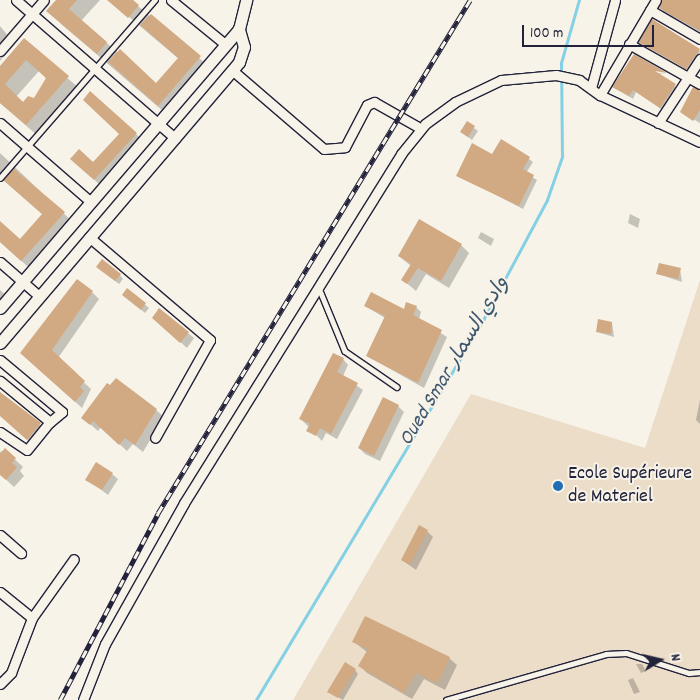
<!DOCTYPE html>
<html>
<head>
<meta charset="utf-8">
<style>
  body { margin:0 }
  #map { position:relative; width:700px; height:700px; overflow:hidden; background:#f7f3e8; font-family:Dekko,"Playpen Sans Arabic",sans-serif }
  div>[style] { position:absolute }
  .built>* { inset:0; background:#ecddc9 }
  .shadow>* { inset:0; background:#0003 }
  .stream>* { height:2.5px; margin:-1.25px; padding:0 1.25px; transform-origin:1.25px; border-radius:1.25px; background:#84d0e4 }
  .building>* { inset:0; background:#d1a982 }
  .roads { filter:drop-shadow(1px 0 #22223b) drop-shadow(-1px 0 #22223b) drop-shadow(0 1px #22223b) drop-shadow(0 -1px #22223b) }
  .service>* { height:4.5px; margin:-2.25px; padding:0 2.25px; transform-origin:2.25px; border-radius:2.25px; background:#f7f3e8 }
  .minor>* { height:9px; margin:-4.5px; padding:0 4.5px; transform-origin:4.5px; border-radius:4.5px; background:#f7f3e8 }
  .tertiary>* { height:11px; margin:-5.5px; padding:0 5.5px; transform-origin:5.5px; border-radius:5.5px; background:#f7f3e8 }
  .rail>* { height:4.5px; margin-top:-2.25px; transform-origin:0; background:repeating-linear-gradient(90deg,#f7f3e8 0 8px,#22223b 0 16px); box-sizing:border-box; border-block:1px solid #22223b }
  .dots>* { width:14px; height:14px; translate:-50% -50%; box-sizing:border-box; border:2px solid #f7f3e8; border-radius:50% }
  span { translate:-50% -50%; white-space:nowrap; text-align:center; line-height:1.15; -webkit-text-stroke:4px #f7f3e8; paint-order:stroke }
  .poi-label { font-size:20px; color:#22223b }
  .left { translate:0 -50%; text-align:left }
  .water-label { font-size:21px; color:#3f566e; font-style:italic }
  .north { position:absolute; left:635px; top:635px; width:50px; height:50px; -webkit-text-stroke:4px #f7f3e8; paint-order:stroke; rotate:81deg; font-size:14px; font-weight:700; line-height:20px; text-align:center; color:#22223b }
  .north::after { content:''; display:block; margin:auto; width:18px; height:22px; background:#22223b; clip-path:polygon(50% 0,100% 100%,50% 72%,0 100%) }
  .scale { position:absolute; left:522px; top:25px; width:132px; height:22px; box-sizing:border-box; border:2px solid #22223b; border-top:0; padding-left:6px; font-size:15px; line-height:18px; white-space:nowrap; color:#22223b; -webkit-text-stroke:4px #f7f3e8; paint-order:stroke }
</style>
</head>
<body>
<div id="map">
  <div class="built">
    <i style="clip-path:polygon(700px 280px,700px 700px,293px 700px,471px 394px,645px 448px)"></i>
  </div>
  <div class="shadow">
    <i style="clip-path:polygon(58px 0,100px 0,81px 21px,156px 85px,179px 59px,109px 0,131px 0,212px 69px,170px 117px,60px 23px)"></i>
    <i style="clip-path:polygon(663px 0,686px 0,700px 7px,700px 32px,665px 13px,660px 7px)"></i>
    <i style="clip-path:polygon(653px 20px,700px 51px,691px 72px,640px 42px)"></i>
    <i style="clip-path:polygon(0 26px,15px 44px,0 61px)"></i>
    <i style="clip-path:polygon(evenodd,24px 40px,80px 89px,38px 136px,0 103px,0 68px,24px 40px,39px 71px,47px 79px,34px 99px,23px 104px,16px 97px,39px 71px)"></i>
    <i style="clip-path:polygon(649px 72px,666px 74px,657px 74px,678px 88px,664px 111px,636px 92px,633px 99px,613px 87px)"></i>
    <i style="clip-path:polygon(700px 91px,700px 123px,681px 112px)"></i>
    <i style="clip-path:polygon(467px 123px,478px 131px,472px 140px,465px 135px)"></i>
    <i style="clip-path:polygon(136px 134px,143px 141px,102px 187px,80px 166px,93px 164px)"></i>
    <i style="clip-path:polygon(502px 140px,533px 162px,526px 173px,537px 180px,523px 209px,458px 175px,493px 156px)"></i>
    <i style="clip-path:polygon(0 153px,76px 225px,34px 272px,0 242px,0 223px,20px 241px,43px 215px,0 176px)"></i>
    <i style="clip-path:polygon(630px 214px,640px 219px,638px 228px,628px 223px)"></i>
    <i style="clip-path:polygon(481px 232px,494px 239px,491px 246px,478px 238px)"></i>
    <i style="clip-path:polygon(461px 245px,469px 253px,449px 288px,426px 274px,416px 291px,403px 280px,411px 266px,399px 256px)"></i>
    <i style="clip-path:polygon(680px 269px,682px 282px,658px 274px)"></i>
    <i style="clip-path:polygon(101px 270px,120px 275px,123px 279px,119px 284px)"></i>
    <i style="clip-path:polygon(0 290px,9px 298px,0 309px)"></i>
    <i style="clip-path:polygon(128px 290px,149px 308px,145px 313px,127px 298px)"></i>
    <i style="clip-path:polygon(92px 292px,99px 299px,58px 358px,91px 389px,82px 408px,29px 360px)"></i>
    <i style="clip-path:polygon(365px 306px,404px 311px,416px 307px,421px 312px,419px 319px,447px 337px,424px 388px,367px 356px,385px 318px)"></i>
    <i style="clip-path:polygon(159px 323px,188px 333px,194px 338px,187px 348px)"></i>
    <i style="clip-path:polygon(612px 323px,614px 337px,597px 332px)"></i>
    <i style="clip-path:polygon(343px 359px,348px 365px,343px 376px,363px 390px,337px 439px,326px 433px,322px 441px,301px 419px)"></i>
    <i style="clip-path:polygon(0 392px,48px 432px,36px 447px,0 415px)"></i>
    <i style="clip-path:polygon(700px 400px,700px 424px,696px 420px)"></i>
    <i style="clip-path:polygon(398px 406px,404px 412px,380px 461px,365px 454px,359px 448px)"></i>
    <i style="clip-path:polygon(156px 410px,164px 417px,143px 452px,133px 444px,127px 451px,101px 427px,98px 431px,83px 418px)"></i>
    <i style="clip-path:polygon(5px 450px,23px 467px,20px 471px,24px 476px,14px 487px,0 474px,0 452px)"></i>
    <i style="clip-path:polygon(112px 474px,118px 479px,108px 495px,87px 479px)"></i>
    <i style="clip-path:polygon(427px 531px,433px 537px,416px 570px,402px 560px)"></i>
    <i style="clip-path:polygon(354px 642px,449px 658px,457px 665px,445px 690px,424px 679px,412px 699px,367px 673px,360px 666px,367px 652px)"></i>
    <i style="clip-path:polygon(636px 664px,642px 664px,646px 671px,641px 673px)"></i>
    <i style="clip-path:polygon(355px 670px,358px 674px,343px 700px,329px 692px)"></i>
    <i style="clip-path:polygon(633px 678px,640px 692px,634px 694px,628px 680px)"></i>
  </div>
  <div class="stream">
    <i style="left:256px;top:700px;width:443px;rotate:-59.1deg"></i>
    <i style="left:483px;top:320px;width:136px;rotate:-61.9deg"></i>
    <i style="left:547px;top:200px;width:46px;rotate:-70.8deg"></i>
    <i style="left:562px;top:157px;width:94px;rotate:-90.6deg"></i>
    <i style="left:561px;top:63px;width:66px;rotate:-74.1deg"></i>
  </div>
  <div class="building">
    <i style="clip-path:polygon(56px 0,77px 0,69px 9px,107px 42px,97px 54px,46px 11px)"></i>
    <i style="clip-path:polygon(107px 0,133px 0,139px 5px,128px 18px)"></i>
    <i style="clip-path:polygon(662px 0,700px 0,700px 31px,659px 8px)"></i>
    <i style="clip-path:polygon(151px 14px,201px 56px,158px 106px,108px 62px,120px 49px,156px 83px,178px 58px,140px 25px)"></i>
    <i style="clip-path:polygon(652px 19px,700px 49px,686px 69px,638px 42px)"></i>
    <i style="clip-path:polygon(evenodd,24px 38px,69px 76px,26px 125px,0 103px,0 66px,24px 38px,26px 60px,46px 78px,34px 98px,28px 96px,23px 102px,5px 84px,26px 60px)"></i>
    <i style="clip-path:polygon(634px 54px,667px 73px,655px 71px,676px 84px,660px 108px,633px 90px,629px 96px,612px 87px)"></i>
    <i style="clip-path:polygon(693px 87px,700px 90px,700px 110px,693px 121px,680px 112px)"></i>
    <i style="clip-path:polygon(90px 91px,137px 133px,94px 180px,70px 159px,79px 149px,93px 162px,119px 134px,83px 100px)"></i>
    <i style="clip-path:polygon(467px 121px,475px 126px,468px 137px,460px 132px)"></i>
    <i style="clip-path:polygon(501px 139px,530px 157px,523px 169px,534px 175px,519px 206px,456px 176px,472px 143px,492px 154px)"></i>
    <i style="clip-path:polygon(14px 169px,65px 212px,21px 261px,0 242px,0 221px,20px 239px,42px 214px,3px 180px)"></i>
    <i style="clip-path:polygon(419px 219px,462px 244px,441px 281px,418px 268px,407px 284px,401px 280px,411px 264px,398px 256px)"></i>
    <i style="clip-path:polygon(102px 259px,121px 274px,115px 281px,96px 267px)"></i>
    <i style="clip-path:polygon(659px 263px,681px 268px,678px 279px,656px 274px)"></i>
    <i style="clip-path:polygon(77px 279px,93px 291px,52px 350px,85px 381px,80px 387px,84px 391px,75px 402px,20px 353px)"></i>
    <i style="clip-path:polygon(127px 288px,146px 303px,141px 310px,122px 295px)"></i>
    <i style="clip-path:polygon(371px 292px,404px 309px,406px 302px,417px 306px,413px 315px,442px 330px,418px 383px,366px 356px,385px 316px,364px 306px)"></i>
    <i style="clip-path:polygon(159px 308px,189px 332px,180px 343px,152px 318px)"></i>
    <i style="clip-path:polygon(598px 319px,612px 322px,611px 334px,596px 332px)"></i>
    <i style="clip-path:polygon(333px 353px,344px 358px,337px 372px,358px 383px,331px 434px,320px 428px,316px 436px,306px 431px,310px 424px,299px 419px)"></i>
    <i style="clip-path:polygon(116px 378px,157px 409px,135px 445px,125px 438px,119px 445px,93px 421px,90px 425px,81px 418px,107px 383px,110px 385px)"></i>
    <i style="clip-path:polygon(0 392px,41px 423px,27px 440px,0 416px)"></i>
    <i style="clip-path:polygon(383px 397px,399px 405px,374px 456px,358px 448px)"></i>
    <i style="clip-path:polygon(5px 448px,16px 458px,12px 463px,17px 467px,6px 480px,0 475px,0 454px)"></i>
    <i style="clip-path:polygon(96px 462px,113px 473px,102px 490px,85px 480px)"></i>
    <i style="clip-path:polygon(419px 525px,428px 530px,410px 565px,401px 560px)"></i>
    <i style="clip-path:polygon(365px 616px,450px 657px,438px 683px,416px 673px,404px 693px,358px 666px,368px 649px,352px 642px)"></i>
    <i style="clip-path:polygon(345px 662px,356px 669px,338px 698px,327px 692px)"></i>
  </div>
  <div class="roads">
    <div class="service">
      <i style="left:0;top:178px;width:236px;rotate:-49deg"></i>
      <i style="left:319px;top:288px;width:68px;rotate:67.6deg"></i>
      <i style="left:345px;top:351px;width:63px;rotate:34.7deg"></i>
      <i style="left:446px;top:700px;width:166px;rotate:-16deg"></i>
      <i style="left:606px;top:654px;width:20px;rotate:-3deg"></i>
      <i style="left:626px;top:653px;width:66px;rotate:17.6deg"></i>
      <i style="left:689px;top:673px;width:11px;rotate:-5deg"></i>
    </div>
    <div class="minor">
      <i style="left:16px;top:0;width:211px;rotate:41deg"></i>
      <i style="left:171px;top:0;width:70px;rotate:39.2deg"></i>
      <i style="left:650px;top:10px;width:58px;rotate:30.1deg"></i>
      <i style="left:629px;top:44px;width:81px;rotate:29.4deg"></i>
      <i style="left:0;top:51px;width:67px;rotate:-49.2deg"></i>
      <i style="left:232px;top:70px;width:121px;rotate:40.7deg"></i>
      <i style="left:324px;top:149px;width:21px;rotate:-5deg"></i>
      <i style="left:345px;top:147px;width:47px;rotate:-62.4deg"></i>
      <i style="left:367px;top:105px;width:8px;rotate:-23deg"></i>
      <i style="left:374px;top:102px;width:53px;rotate:29.5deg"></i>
      <i style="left:591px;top:88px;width:91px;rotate:-74.7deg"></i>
      <i style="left:600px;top:95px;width:110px;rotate:-59.5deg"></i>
      <i style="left:0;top:123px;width:121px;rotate:41deg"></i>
      <i style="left:658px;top:123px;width:77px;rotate:-56.7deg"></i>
      <i style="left:89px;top:237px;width:159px;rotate:40.4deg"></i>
      <i style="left:210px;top:340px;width:112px;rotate:119.3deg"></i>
      <i style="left:0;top:262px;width:50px;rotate:41deg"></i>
      <i style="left:0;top:360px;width:81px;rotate:40deg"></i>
      <i style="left:62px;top:412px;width:16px;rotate:140deg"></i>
      <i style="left:50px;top:422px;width:65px;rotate:-140.6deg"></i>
      <i style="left:0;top:432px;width:32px;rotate:34deg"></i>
      <i style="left:27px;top:450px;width:36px;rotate:-51deg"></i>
      <i style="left:0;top:535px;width:28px;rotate:41deg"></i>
      <i style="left:0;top:592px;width:41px;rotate:39.1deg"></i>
      <i style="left:0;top:684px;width:16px;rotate:-45deg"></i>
      <i style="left:11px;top:673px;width:59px;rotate:-69.1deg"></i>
      <i style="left:32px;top:618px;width:72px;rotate:-54.6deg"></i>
      <i style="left:83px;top:700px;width:60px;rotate:-68.6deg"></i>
      <i style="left:105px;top:644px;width:162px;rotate:-60.7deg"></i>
      <i style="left:184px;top:503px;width:411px;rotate:-58.1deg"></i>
      <i style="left:401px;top:154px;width:38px;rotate:-51deg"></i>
      <i style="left:425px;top:124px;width:37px;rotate:-36deg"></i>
      <i style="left:455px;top:102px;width:51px;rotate:-25.6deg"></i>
      <i style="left:501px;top:80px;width:55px;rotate:-5.2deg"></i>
      <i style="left:556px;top:75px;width:24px;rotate:12deg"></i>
      <i style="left:579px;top:80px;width:26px;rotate:36deg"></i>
      <i style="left:600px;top:95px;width:110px;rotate:25.2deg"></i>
    </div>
    <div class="tertiary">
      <i style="left:0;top:308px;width:367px;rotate:-49.4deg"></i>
      <i style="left:239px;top:29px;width:30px;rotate:-76deg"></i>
      <i style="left:0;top:343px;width:369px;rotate:-49.6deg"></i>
      <i style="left:239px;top:62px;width:16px;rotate:-72deg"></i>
      <i style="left:244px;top:47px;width:19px;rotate:-106deg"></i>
    </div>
  </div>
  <div class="rail">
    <i style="left:60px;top:700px;width:211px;rotate:-62.3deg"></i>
    <i style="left:158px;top:513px;width:600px;rotate:-58.69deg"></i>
  </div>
  <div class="dots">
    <i style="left:558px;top:486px;background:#1f6fb2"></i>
  </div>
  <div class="poi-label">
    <span class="left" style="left:568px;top:486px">Ecole Supérieure<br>de Materiel</span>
  </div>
  <div class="water-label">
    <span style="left:455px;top:362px;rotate:-59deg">Oued Smar وادي السمار</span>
  </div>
  <div class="north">N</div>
  <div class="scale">100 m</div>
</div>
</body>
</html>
